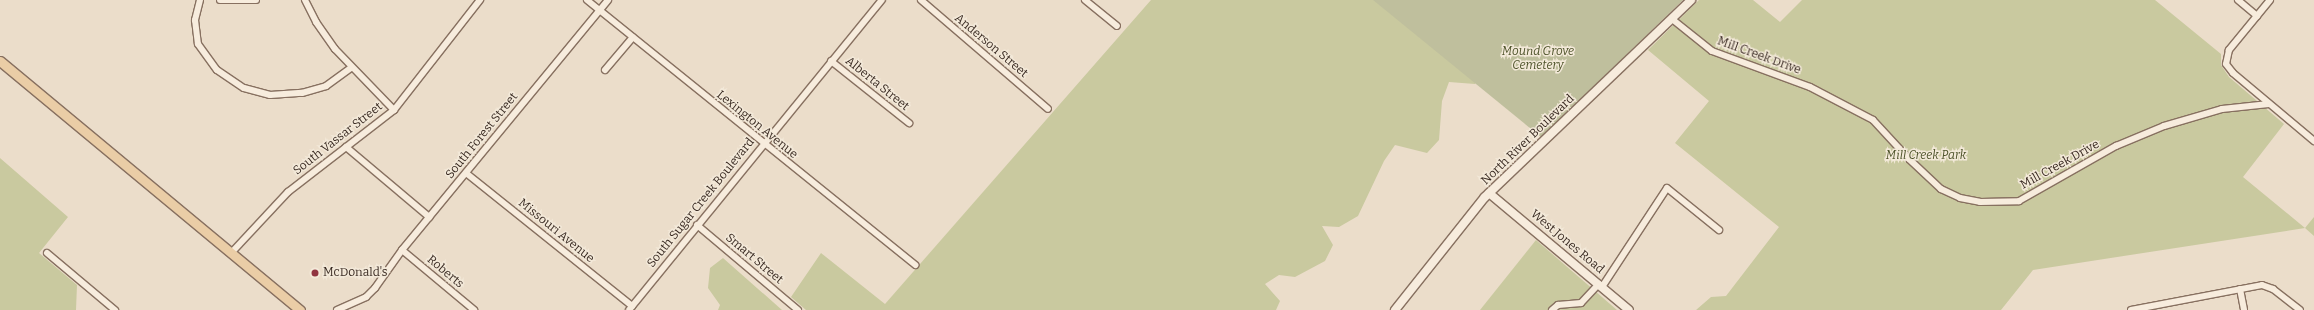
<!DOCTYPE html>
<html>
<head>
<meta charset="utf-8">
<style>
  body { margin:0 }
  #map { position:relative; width:2314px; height:310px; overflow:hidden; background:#ebddca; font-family:Bitter,serif }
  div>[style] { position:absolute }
  .green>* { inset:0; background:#c9c99f }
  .cemetery>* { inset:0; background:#bfbf9d }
  .roads { filter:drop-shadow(1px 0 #877060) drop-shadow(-1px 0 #877060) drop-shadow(0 1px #877060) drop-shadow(0 -1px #877060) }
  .street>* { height:6px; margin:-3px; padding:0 3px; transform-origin:3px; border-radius:3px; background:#f7ecdd }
  .secondary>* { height:8px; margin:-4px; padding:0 4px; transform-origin:4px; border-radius:4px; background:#f7ecdd }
  .primary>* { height:9px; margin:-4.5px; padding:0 4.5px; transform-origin:4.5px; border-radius:4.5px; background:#eacda6 }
  .dots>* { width:11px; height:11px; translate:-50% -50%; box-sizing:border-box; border:2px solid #f3e9d9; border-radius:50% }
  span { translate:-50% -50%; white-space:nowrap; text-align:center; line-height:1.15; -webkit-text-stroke:3px #f3e9d9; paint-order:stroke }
  .street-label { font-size:12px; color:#392a22 }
  .park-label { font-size:12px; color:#4e532a; font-style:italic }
  .poi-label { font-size:12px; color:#392a22 }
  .left { translate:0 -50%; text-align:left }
</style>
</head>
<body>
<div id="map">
  <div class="green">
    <i style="clip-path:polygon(1151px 0,1522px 0,1475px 84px,1449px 82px,1442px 101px,1439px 140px,1427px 153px,1395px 145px,1384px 161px,1358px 216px,1339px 227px,1322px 226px,1333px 245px,1325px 261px,1295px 277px,1279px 275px,1265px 284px,1280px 301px,1276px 310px,806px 310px,791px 297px,821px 253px,885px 304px)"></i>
    <i style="clip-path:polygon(1699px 0,1753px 0,1780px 22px,1802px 0,2155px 0,2221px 54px,2221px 65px,2229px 77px,2284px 124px,2243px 177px,2305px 228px,2314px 217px,2314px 236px,2305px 228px,2033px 270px,2001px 310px,1696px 310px,1711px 297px,1726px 296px,1779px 227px,1675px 143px,1709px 101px,1648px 50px)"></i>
    <i style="clip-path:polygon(0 158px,68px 217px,39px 253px,77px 285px,76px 310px,0 310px)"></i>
    <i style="clip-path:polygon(1536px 240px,1617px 310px,1480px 310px)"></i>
    <i style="clip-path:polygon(723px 258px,782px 310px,718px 310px,720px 305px,708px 288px,710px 268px)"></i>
  </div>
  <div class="cemetery">
    <i style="clip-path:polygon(1373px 0,1683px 0,1541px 137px)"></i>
  </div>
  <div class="roads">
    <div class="street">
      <i style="left:200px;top:0;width:21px;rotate:104deg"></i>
      <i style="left:195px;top:20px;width:24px;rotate:83deg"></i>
      <i style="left:198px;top:44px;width:32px;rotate:54deg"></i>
      <i style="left:217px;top:70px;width:32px;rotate:34deg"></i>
      <i style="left:244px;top:88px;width:27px;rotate:15deg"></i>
      <i style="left:270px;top:95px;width:32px;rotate:-4deg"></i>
      <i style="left:302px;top:93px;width:25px;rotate:-16deg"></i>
      <i style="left:326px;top:86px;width:31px;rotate:-36deg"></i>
      <i style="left:220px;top:0;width:36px"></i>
      <i style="left:305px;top:0;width:25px;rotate:63deg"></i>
      <i style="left:316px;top:22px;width:33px;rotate:55deg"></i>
      <i style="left:335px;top:49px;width:85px;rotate:46deg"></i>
      <i style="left:587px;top:0;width:422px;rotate:38.9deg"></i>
      <i style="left:921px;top:0;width:167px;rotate:40.6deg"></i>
      <i style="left:1085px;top:0;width:41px;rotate:39.1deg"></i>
      <i style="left:2238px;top:0;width:25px;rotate:40deg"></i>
      <i style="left:2270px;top:0;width:65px;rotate:129.4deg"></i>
      <i style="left:2229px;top:50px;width:14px;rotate:102deg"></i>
      <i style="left:2226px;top:64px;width:11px;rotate:52deg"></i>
      <i style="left:2233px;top:73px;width:106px;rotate:40deg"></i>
      <i style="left:1672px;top:19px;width:51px;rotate:38.7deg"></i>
      <i style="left:1712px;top:51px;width:104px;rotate:20.2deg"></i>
      <i style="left:1810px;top:87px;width:71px;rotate:27.6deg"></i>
      <i style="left:1873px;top:120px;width:53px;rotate:47.3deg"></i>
      <i style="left:1909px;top:159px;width:44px;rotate:43.2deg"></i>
      <i style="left:1941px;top:189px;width:21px;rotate:25deg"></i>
      <i style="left:1960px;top:198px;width:20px;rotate:11deg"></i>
      <i style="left:1980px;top:202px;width:39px;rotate:-1deg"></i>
      <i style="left:2019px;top:201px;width:112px;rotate:-29.6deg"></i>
      <i style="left:2116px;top:146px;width:52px;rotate:-22.6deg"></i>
      <i style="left:2164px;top:126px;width:60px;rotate:-16.3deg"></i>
      <i style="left:2222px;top:109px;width:47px;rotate:-6.1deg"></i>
      <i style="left:831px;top:61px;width:100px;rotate:38.5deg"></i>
      <i style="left:605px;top:70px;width:43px;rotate:-49.7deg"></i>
      <i style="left:346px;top:147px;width:109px;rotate:40.1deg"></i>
      <i style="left:466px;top:173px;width:213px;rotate:38.7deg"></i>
      <i style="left:697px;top:225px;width:132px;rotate:40.1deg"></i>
      <i style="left:402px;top:250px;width:94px;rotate:39.8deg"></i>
      <i style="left:232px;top:252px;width:82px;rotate:-47deg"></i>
      <i style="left:288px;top:192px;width:134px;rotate:-37.7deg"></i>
      <i style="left:394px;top:110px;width:140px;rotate:-52deg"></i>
      <i style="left:47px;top:253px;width:89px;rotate:40deg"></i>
      <i style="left:1602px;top:287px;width:118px;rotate:-56.7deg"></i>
      <i style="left:1667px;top:188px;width:67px;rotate:38.9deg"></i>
      <i style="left:2240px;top:289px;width:21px;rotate:79deg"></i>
      <i style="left:337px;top:310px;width:32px;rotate:-24deg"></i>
      <i style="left:366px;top:297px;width:13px;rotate:-45deg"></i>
      <i style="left:375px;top:288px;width:47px;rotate:-54.6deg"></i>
      <i style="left:402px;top:250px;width:324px;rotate:-50.5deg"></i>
      <i style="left:629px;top:310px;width:400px;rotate:-50.8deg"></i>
      <i style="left:1552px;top:310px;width:8px;rotate:-40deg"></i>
      <i style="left:1558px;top:305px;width:23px;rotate:-5deg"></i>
      <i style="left:1581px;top:303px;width:26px;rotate:-47deg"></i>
      <i style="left:2131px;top:310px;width:133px;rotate:-10.8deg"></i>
      <i style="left:2262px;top:285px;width:12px;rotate:20deg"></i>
      <i style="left:2273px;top:289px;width:34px;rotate:38deg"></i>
    </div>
    <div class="secondary">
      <i style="left:1489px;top:193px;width:182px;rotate:39.9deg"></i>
      <i style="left:1395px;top:310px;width:144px;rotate:-51.5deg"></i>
      <i style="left:1485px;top:197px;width:285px;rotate:-43.7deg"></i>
    </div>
    <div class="primary">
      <i style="left:0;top:61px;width:390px;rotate:39.7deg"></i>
    </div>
  </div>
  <div class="dots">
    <i style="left:315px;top:273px;background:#913541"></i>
  </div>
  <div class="street-label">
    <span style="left:991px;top:46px;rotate:40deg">Anderson Street</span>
    <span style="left:1759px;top:56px;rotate:20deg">Mill Creek Drive</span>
    <span style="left:877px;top:84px;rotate:39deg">Alberta Street</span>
    <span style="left:757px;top:125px;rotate:39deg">Lexington Avenue</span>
    <span style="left:482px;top:136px;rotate:-51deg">South Forest Street</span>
    <span style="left:338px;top:139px;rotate:-38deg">South Vassar Street</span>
    <span style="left:1528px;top:140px;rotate:-44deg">North River Boulevard</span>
    <span style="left:2060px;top:165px;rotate:-29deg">Mill Creek Drive</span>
    <span style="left:701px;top:203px;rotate:-51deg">South Sugar Creek Boulevard</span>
    <span style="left:556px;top:231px;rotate:39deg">Missouri Avenue</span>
    <span style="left:1567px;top:242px;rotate:40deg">West Jones Road</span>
    <span style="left:754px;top:259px;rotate:40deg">Smart Street</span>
    <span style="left:445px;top:272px;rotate:40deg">Roberts</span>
  </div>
  <div class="park-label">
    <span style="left:1538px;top:59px">Mound Grove<br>Cemetery</span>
    <span style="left:1926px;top:156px">Mill Creek Park</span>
  </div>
  <div class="poi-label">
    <span class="left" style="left:323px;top:273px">McDonald's</span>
  </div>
</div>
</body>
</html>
